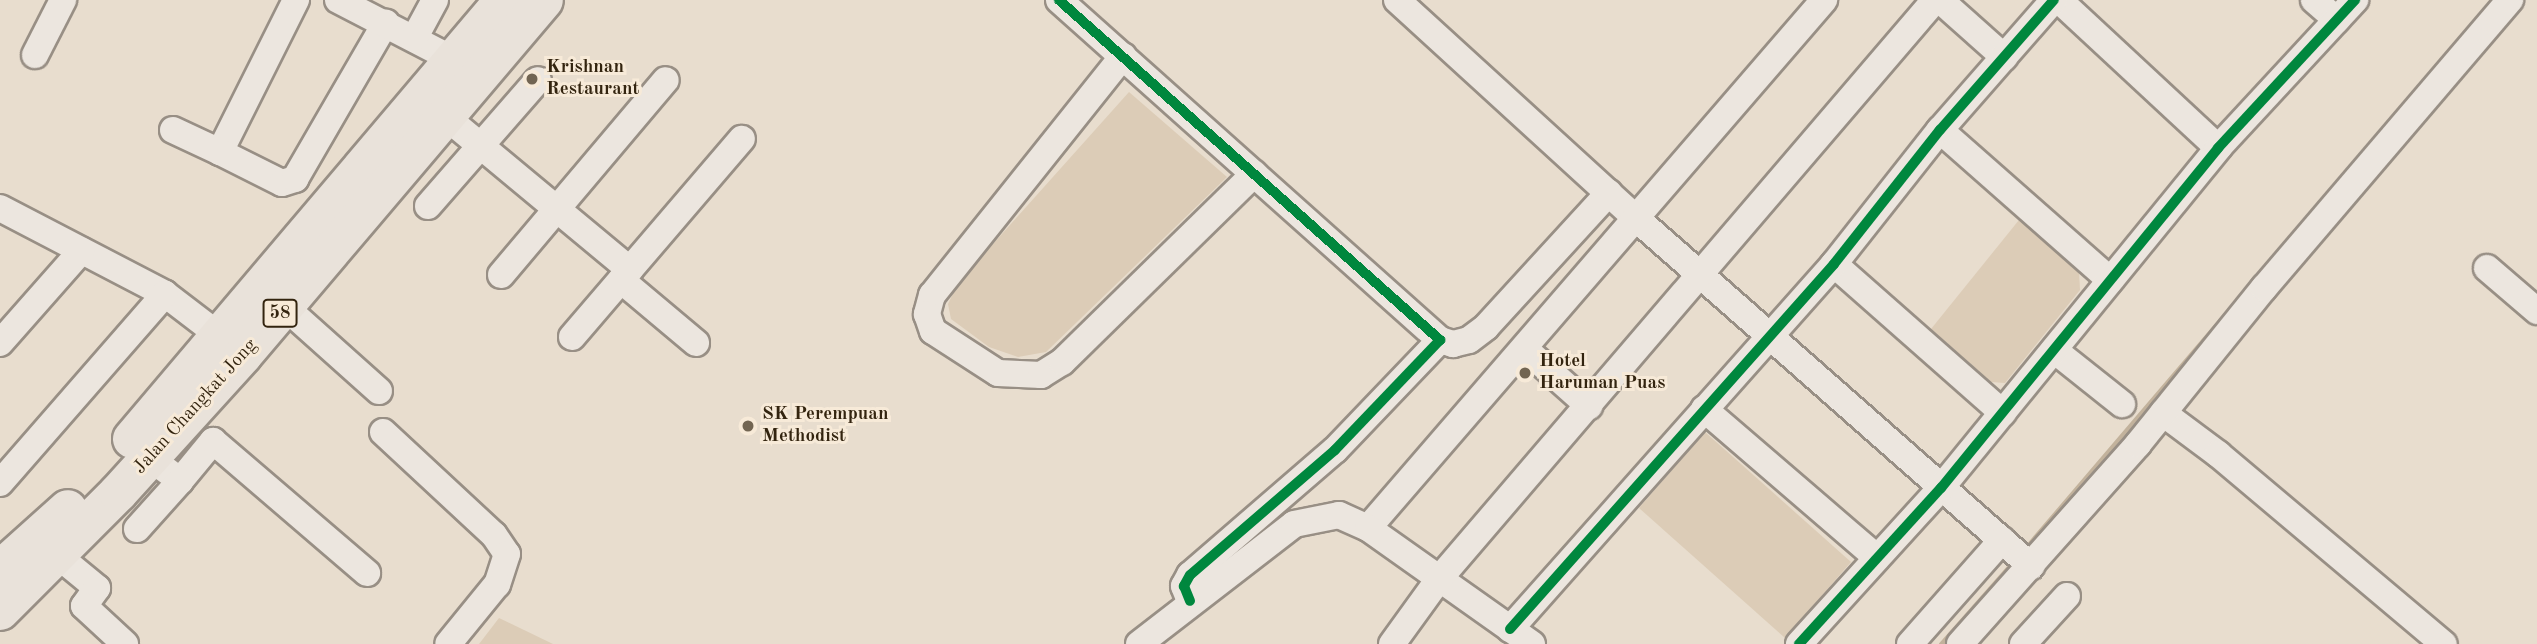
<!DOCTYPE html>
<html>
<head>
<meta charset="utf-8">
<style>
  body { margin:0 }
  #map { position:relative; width:2537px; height:644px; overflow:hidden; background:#e8ddce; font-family:"Old Standard TT",serif }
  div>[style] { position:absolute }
  .green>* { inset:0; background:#dcccb7 }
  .stream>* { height:5px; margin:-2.5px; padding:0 2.5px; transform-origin:2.5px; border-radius:2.5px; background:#c2b29c }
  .roads { filter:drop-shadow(2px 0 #988f85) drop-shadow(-2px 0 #988f85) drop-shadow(0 2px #988f85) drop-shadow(0 -2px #988f85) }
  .minor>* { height:26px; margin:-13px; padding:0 13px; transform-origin:13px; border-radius:13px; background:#ece6df }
  .highway>* { height:38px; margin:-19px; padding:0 19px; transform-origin:19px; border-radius:19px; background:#e9e2da }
  .cycleway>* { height:10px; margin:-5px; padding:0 5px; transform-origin:5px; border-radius:5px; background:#00873e }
  .dots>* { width:19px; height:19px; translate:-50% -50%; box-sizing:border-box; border:4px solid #f7ead8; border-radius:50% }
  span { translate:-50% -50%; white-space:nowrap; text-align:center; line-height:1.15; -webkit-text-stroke:6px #f7ead8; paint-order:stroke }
  .shield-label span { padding:2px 5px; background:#f7ead8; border:2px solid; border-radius:5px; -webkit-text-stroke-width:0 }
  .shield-label { font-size:18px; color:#33240f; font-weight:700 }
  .poi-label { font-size:19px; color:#33240f; font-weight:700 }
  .left { translate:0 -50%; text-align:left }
  .street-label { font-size:19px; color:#33240f }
</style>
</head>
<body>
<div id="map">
  <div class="green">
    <i style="clip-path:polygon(1129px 92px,1227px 177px,1046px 352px,1018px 357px,989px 347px,951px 319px,948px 304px,958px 283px)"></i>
    <i style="clip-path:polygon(2019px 220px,2079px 272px,2080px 290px,2005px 383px,1991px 382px,1931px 329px)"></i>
    <i style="clip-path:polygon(1705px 432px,1851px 562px,1785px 638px,1639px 508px)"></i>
    <i style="clip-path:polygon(499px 618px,553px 644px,479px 644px)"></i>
  </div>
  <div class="stream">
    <i style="left:2024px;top:550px;width:316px;rotate:-49.5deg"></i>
    <i style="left:1941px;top:644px;width:112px;rotate:-48.6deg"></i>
  </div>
  <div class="roads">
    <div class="minor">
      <i style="left:296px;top:0;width:170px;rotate:116.6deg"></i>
      <i style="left:220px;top:152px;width:69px;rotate:26.6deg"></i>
      <i style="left:282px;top:183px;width:14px;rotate:-17deg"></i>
      <i style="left:295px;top:179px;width:181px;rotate:-59.9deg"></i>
      <i style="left:338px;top:0;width:131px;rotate:27.3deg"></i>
      <i style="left:1059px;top:0;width:511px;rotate:41.75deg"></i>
      <i style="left:1440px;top:340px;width:14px;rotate:17deg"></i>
      <i style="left:1453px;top:344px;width:16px;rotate:-14deg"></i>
      <i style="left:1469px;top:340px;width:21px;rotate:-37deg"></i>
      <i style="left:1486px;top:327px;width:182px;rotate:-47.5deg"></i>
      <i style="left:1397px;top:0;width:326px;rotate:42.4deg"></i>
      <i style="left:1638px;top:220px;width:524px;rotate:41.36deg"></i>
      <i style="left:1940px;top:0;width:86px;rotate:41.7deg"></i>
      <i style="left:2059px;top:0;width:217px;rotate:42.9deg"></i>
      <i style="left:2314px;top:0;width:30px;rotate:41deg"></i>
      <i style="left:415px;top:37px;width:42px;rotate:-61.6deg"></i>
      <i style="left:35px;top:55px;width:62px;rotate:-63deg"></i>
      <i style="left:1123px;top:56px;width:306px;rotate:128.6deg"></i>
      <i style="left:932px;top:295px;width:20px;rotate:105deg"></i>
      <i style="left:927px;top:314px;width:18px;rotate:71deg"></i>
      <i style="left:933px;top:331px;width:77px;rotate:32.9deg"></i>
      <i style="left:998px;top:373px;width:43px;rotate:2.7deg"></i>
      <i style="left:1041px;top:375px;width:25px;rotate:-32deg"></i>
      <i style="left:1062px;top:362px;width:269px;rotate:-44.4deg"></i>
      <i style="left:446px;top:117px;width:239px;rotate:39.7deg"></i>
      <i style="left:173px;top:130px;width:52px;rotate:25.1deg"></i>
      <i style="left:1940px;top:130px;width:227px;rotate:41.4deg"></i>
      <i style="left:428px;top:206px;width:167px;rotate:-48.9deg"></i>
      <i style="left:0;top:208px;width:186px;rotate:27.5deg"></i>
      <i style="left:165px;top:294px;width:86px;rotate:37.4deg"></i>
      <i style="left:1834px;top:264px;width:225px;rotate:41.4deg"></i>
      <i style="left:2487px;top:268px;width:66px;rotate:40.7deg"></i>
      <i style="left:501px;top:275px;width:255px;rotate:-49.8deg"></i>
      <i style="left:621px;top:280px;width:98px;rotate:40deg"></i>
      <i style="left:285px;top:307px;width:126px;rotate:41.8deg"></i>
      <i style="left:572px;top:337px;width:261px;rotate:-49.4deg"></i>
      <i style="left:0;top:343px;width:123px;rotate:-48.6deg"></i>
      <i style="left:1525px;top:349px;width:86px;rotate:41.7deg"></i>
      <i style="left:2054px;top:350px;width:87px;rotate:38.5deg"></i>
      <i style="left:1704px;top:409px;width:228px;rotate:40.7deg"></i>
      <i style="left:2163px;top:413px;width:69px;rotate:36.7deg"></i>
      <i style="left:2218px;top:454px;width:295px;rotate:40.1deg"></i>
      <i style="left:383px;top:432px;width:151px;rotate:42.9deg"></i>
      <i style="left:494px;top:535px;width:23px;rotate:56deg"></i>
      <i style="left:507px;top:554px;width:32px;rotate:108deg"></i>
      <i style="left:497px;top:584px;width:77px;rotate:129.2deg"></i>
      <i style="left:150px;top:458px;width:38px;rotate:37deg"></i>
      <i style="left:180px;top:481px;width:52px;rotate:-50.5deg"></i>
      <i style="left:213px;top:441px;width:203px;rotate:40.6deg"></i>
      <i style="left:0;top:483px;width:251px;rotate:-48.9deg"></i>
      <i style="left:1368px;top:528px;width:698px;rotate:-49.18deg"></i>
      <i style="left:137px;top:529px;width:64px;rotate:-48.1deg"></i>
      <i style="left:57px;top:555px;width:52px;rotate:39.5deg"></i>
      <i style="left:97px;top:588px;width:22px;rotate:126deg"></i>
      <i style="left:84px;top:606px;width:56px;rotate:42.8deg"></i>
      <i style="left:1190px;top:601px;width:16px;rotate:-112deg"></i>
      <i style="left:1184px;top:586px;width:13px;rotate:-61deg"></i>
      <i style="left:1190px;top:575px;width:191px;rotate:-40.8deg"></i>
      <i style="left:1335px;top:450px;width:152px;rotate:-46.3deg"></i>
      <i style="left:1510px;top:629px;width:488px;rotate:-48.4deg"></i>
      <i style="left:1834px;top:264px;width:171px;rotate:-51.7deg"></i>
      <i style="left:1940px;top:130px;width:173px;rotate:-48.8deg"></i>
      <i style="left:1139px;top:644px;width:196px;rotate:-37.7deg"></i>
      <i style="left:1294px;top:524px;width:46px;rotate:-11.3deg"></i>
      <i style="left:1339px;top:515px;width:32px;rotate:24deg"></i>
      <i style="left:1368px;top:528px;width:201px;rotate:35.3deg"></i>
      <i style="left:1392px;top:644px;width:80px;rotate:-54.1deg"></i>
      <i style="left:1439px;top:579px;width:762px;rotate:-49.42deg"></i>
      <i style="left:1799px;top:644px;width:211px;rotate:-47.7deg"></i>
      <i style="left:1941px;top:488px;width:439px;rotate:-50.8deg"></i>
      <i style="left:2218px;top:148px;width:202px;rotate:-47.2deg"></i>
      <i style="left:1910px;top:644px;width:139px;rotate:-48.5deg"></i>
      <i style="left:1960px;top:644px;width:268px;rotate:-48.3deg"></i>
      <i style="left:2138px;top:444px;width:201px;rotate:-51.1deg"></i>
      <i style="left:2264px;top:288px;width:379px;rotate:-49.5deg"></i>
      <i style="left:2023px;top:644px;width:65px;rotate:-47.5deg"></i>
    </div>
    <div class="highway">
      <i style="left:132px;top:439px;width:575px;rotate:-49.72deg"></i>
      <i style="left:0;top:570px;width:91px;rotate:-41.9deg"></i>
      <i style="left:0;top:611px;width:167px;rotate:-45deg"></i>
      <i style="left:118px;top:493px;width:186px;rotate:-47.8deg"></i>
      <i style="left:243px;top:355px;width:465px;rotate:-49.7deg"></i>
    </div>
  </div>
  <div class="cycleway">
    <i style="left:1059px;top:0;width:511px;rotate:41.75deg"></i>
    <i style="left:1440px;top:340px;width:152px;rotate:133.7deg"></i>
    <i style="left:1335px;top:450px;width:191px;rotate:139.2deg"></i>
    <i style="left:1190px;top:575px;width:13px;rotate:119deg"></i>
    <i style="left:1184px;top:586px;width:16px;rotate:68deg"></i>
    <i style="left:1510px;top:629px;width:488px;rotate:-48.4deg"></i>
    <i style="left:1834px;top:264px;width:171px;rotate:-51.7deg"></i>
    <i style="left:1940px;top:130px;width:173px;rotate:-48.8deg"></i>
    <i style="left:1799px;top:644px;width:211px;rotate:-47.7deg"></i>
    <i style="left:1941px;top:488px;width:439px;rotate:-50.8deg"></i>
    <i style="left:2218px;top:148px;width:202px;rotate:-47.2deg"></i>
  </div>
  <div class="dots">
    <i style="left:532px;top:79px;background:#726552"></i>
    <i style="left:1525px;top:373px;background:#726552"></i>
    <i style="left:748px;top:426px;background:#726552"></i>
  </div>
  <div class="shield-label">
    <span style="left:280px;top:313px">58</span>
  </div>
  <div class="poi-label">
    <span class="left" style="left:546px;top:79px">Krishnan<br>Restaurant</span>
    <span class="left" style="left:1539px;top:373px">Hotel<br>Haruman Puas</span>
    <span class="left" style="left:762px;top:426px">SK Perempuan<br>Methodist</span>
  </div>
  <div class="street-label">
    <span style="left:196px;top:407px;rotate:-48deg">Jalan Changkat Jong</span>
  </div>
</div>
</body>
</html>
